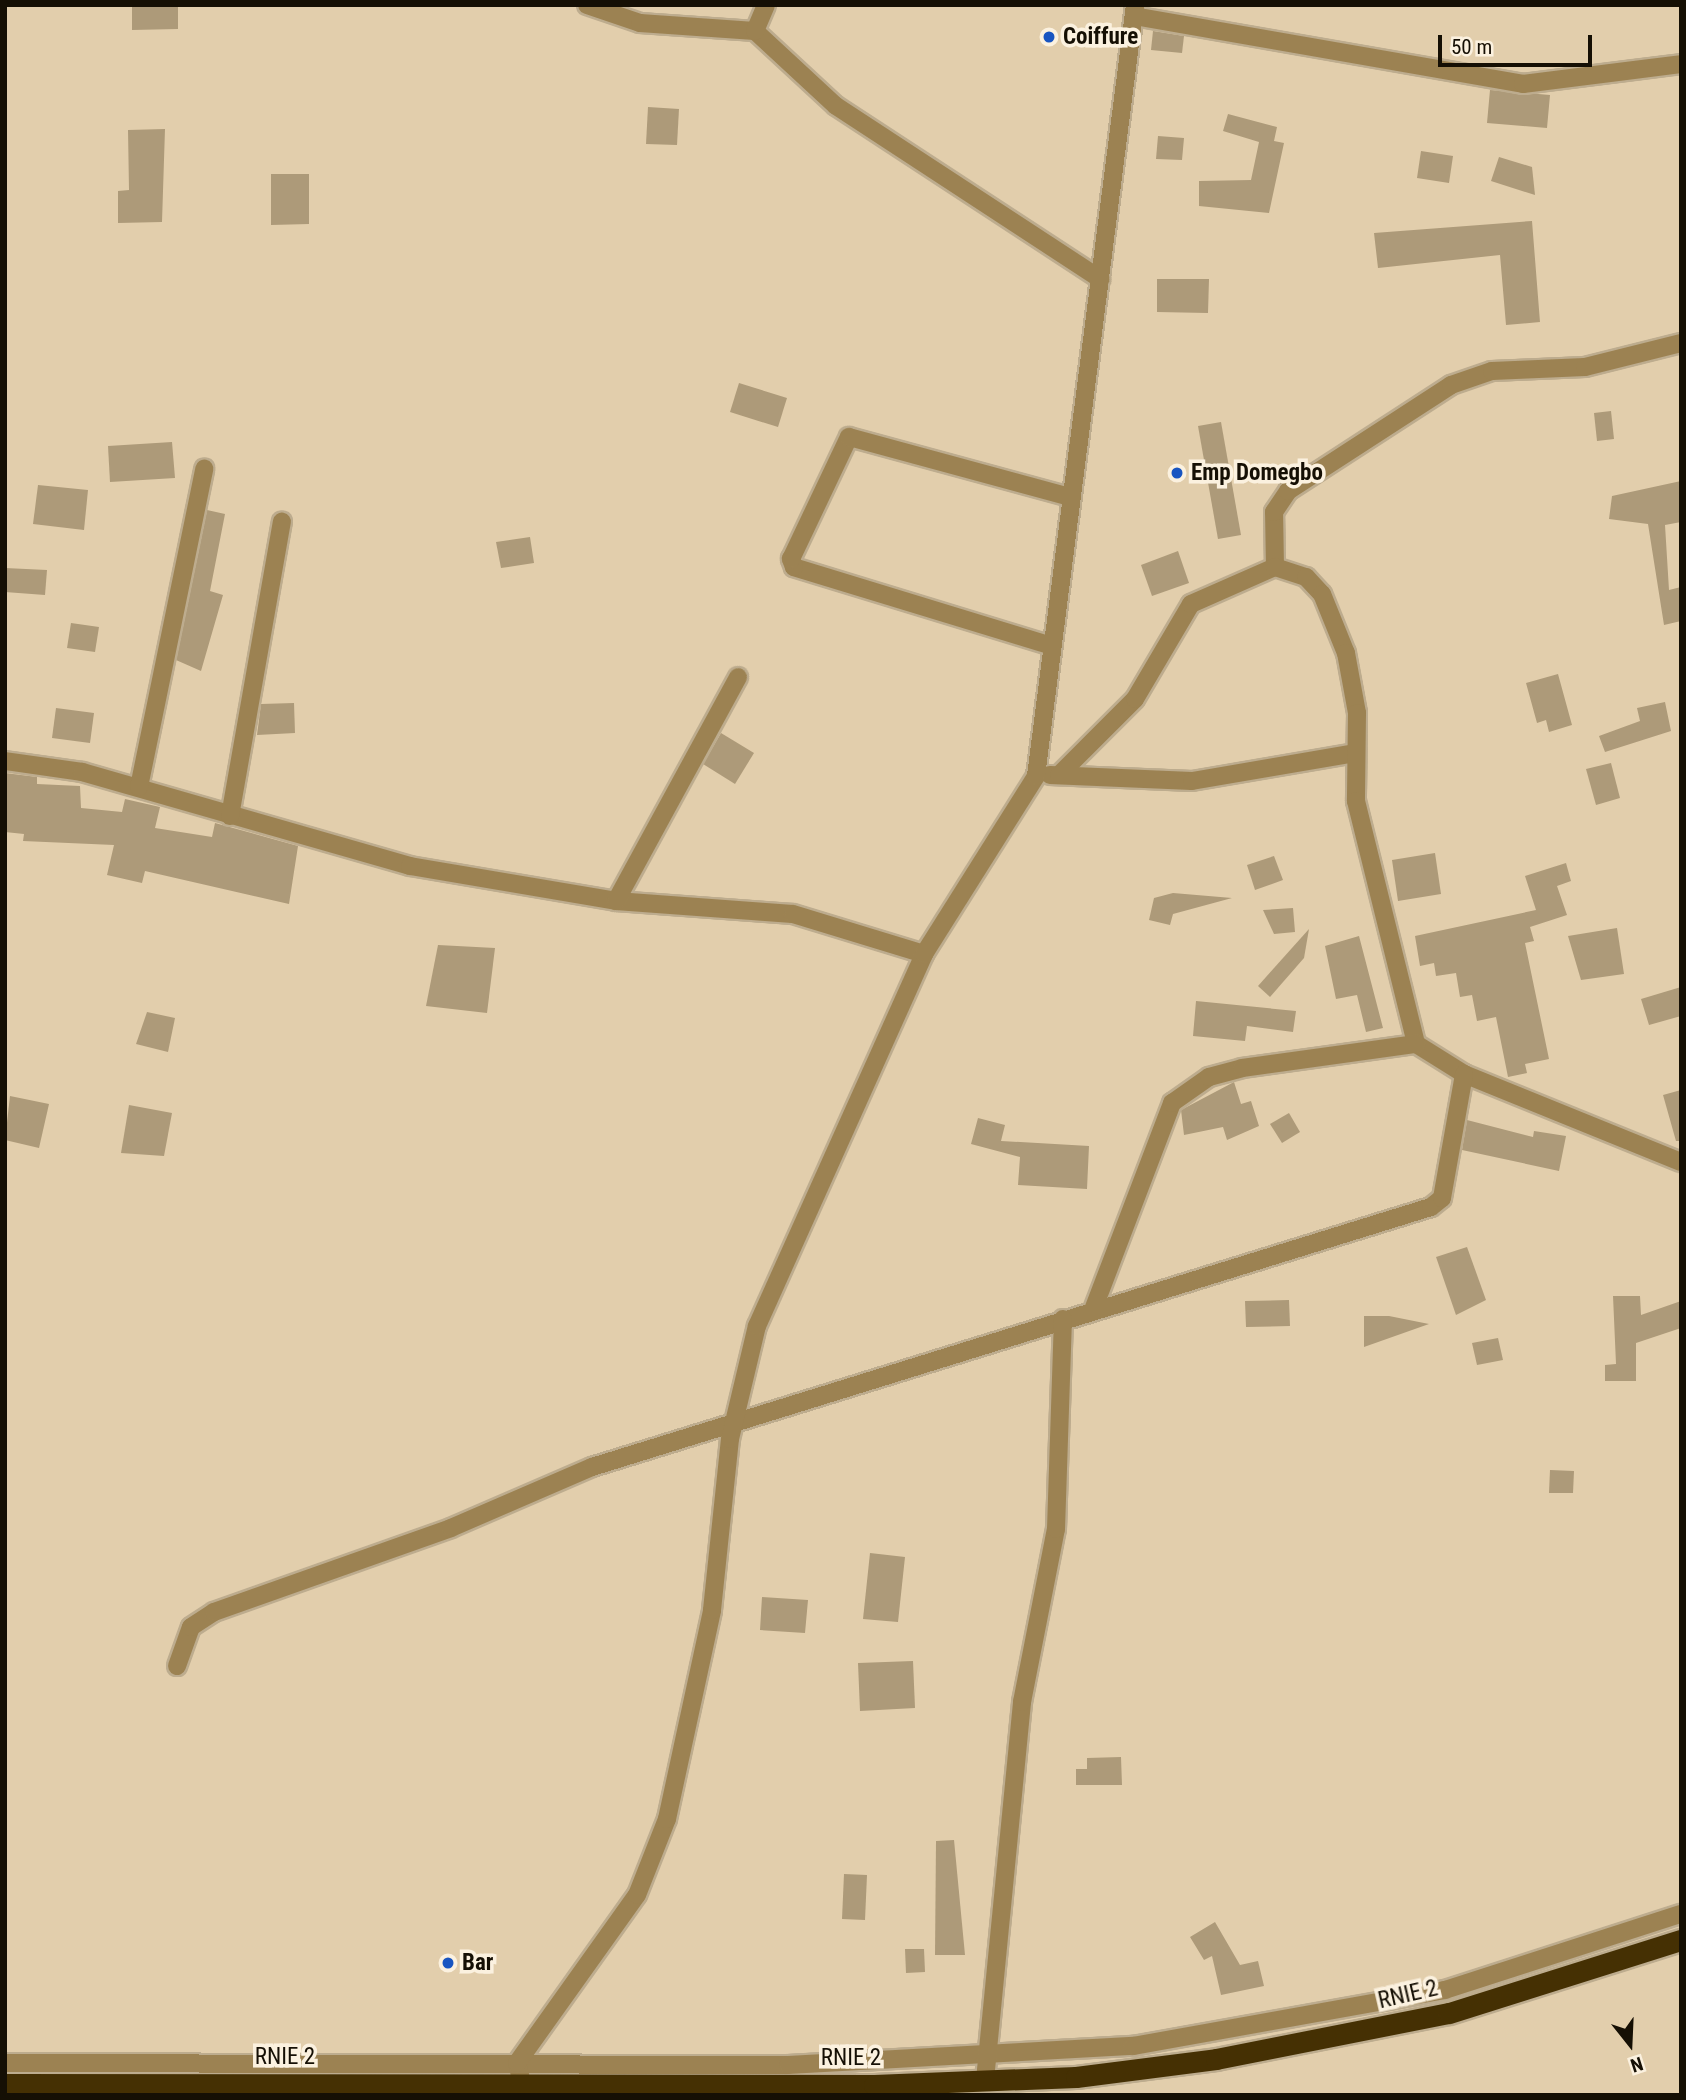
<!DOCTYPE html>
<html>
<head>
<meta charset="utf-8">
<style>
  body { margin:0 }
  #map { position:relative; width:1686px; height:2100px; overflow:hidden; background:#e2ceac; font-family:"Roboto Condensed",sans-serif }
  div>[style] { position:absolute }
  .building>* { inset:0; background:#ad9a79 }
  .roads { filter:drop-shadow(2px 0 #bdac8e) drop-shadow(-2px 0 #bdac8e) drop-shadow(0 2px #bdac8e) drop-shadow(0 -2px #bdac8e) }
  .street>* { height:18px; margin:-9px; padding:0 9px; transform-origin:9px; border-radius:9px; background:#9c8252 }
  .highway>* { height:21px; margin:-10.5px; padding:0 10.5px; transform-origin:10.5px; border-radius:10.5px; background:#453003 }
  .dots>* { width:19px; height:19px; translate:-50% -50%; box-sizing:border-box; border:4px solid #fbf1df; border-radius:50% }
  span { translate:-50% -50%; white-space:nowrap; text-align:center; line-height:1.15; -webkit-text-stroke:7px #fbf1df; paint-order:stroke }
  .poi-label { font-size:23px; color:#150f04; font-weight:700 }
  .left { translate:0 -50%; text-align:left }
  .street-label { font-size:23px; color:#150f04 }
  .frame { position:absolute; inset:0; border:7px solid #150f04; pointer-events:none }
  .north { position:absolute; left:1595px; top:2009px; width:70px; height:70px; -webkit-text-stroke:5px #fbf1df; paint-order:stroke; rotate:162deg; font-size:19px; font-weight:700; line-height:28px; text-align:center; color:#150f04 }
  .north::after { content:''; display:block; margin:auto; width:24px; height:32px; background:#150f04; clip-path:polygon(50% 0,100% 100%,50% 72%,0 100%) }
  .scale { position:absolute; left:1438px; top:35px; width:154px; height:32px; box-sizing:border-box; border:4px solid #150f04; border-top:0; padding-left:9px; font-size:21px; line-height:24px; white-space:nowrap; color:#150f04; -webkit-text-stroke:5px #fbf1df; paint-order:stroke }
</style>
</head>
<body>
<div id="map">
  <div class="building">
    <i style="clip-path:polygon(132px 5px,178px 5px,178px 29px,132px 30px)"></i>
    <i style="clip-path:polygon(1153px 31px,1184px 36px,1182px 53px,1151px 50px)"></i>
    <i style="clip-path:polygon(1490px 90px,1550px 95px,1547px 128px,1487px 123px)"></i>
    <i style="clip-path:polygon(648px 107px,679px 109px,677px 145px,646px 144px)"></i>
    <i style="clip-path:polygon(1228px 114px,1277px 127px,1274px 141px,1284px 143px,1269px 213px,1199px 206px,1199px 181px,1251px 180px,1259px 142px,1223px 131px)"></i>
    <i style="clip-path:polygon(165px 129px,162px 222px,118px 223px,118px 191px,129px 190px,128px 130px)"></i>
    <i style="clip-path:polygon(1158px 136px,1184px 138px,1182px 160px,1156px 159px)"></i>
    <i style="clip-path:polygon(1421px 151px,1453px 156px,1449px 183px,1417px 178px)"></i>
    <i style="clip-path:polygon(1499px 157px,1532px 167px,1535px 195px,1491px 181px)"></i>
    <i style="clip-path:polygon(271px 174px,309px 174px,309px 224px,271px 225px)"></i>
    <i style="clip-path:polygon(1532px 221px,1540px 322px,1506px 325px,1500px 255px,1378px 268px,1374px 233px)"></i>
    <i style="clip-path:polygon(1157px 279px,1209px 279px,1208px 313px,1157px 312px)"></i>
    <i style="clip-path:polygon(739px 383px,787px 398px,778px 427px,730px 412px)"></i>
    <i style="clip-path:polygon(1611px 411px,1614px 439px,1597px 441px,1594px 413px)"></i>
    <i style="clip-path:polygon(1221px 422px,1241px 535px,1218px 539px,1198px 426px)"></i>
    <i style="clip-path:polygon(172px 442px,175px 478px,110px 482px,108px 446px)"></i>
    <i style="clip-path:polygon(1681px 481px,1681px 522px,1665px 525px,1669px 590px,1681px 587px,1681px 621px,1664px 625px,1648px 524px,1609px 519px,1612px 496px)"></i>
    <i style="clip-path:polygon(38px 485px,88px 490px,84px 530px,33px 524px)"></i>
    <i style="clip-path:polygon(207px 510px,225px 514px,210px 591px,223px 595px,201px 671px,176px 660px)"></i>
    <i style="clip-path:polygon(530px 537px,534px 563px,501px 568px,496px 542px)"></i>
    <i style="clip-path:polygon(1178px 551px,1189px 583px,1152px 596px,1141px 565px)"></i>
    <i style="clip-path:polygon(5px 568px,47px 570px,45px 595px,5px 592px)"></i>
    <i style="clip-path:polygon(71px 623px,99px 627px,95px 652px,67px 648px)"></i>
    <i style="clip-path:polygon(1558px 674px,1572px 725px,1549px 732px,1546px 720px,1537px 723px,1526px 683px)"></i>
    <i style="clip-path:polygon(1665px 702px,1671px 731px,1605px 752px,1599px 736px,1640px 721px,1637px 708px)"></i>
    <i style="clip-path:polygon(294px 703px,295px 733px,257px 735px,261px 704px)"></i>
    <i style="clip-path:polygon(56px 708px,94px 713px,90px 743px,52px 738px)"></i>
    <i style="clip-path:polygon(721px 733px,754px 753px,735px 784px,703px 764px)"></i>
    <i style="clip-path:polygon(1611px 763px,1620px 798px,1596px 805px,1586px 769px)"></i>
    <i style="clip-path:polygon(5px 773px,37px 777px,37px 784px,80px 786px,81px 808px,122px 812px,125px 799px,160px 807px,155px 828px,212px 837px,215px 823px,298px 846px,289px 904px,145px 871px,142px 883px,107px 875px,114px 845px,23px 841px,24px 834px,5px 832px)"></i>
    <i style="clip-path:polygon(1435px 853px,1441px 894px,1398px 901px,1392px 860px)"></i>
    <i style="clip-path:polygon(1274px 856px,1283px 880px,1255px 890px,1247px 865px)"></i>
    <i style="clip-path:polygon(1566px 863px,1571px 881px,1557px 886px,1567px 915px,1530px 927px,1534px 941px,1525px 943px,1549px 1059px,1525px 1064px,1527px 1073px,1508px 1077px,1496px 1017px,1477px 1021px,1472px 995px,1460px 997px,1456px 973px,1436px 976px,1434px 963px,1420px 966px,1415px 936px,1536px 910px,1525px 876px)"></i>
    <i style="clip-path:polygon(1173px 893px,1232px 898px,1173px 914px,1170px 925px,1149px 920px,1154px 898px)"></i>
    <i style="clip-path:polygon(1293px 908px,1295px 932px,1274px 934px,1263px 910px)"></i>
    <i style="clip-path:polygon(1617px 928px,1624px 974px,1581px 980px,1568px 936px)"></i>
    <i style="clip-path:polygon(1309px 929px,1304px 958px,1270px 997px,1258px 986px)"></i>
    <i style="clip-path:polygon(1359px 936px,1383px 1028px,1366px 1032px,1357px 995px,1336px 999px,1325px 946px)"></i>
    <i style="clip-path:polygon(438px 945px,495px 948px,487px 1013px,426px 1006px)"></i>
    <i style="clip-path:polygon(1681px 987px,1681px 1016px,1649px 1025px,1641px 999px)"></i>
    <i style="clip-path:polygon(1196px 1001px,1296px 1011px,1293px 1032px,1247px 1026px,1245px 1041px,1193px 1036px)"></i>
    <i style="clip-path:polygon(147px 1012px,175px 1018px,168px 1052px,136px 1044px)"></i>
    <i style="clip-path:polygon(1234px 1082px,1241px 1104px,1251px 1101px,1259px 1126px,1227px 1140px,1223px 1127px,1184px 1135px,1181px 1110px)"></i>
    <i style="clip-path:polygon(1681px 1090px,1681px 1141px,1676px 1141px,1663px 1095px)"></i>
    <i style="clip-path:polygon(10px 1096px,49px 1104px,39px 1148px,5px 1140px)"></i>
    <i style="clip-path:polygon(129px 1105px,172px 1113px,164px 1156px,121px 1153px)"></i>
    <i style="clip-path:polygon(1289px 1113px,1300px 1132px,1282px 1143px,1270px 1124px)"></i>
    <i style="clip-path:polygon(978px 1118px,1005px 1125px,1001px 1141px,1089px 1146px,1087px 1189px,1018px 1185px,1020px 1157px,971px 1144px)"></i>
    <i style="clip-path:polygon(1467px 1120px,1533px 1137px,1534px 1131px,1566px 1136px,1559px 1171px,1462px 1150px)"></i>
    <i style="clip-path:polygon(1467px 1247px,1486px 1300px,1456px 1315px,1436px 1257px)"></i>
    <i style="clip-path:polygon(1613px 1296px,1640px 1296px,1641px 1315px,1681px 1301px,1681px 1328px,1636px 1343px,1636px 1381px,1605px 1381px,1605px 1365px,1616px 1364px)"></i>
    <i style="clip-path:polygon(1289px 1300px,1290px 1326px,1246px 1327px,1245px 1301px)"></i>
    <i style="clip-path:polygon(1364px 1316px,1389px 1316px,1429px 1324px,1364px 1347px)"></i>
    <i style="clip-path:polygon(1498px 1338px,1503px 1360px,1477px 1365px,1472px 1343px)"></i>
    <i style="clip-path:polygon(1550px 1470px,1574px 1471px,1573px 1493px,1549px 1493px)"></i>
    <i style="clip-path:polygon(870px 1553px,905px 1557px,898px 1622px,863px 1619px)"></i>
    <i style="clip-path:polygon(762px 1597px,808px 1600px,805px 1633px,760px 1630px)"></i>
    <i style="clip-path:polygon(913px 1661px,915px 1708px,860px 1711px,858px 1663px)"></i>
    <i style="clip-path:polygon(1121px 1757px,1122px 1785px,1076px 1785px,1076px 1769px,1087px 1769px,1087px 1758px)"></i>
    <i style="clip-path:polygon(954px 1840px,965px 1955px,935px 1955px,936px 1841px)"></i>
    <i style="clip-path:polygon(844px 1874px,867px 1875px,865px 1920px,842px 1919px)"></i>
    <i style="clip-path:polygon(1215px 1922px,1240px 1965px,1258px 1961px,1264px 1986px,1221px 1995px,1212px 1956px,1204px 1960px,1190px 1937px)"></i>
    <i style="clip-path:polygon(905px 1949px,924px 1949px,925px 1972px,906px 1973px)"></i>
  </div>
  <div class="roads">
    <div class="street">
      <i style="left:587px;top:5px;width:56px;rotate:18.8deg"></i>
      <i style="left:640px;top:23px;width:115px;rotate:4deg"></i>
      <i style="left:755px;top:31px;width:110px;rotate:42.8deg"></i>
      <i style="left:836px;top:106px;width:316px;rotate:33.2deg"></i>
      <i style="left:1134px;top:16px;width:395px;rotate:9.9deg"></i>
      <i style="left:1523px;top:84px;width:159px;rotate:-7.2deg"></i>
      <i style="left:755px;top:31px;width:28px;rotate:-67deg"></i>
      <i style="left:1275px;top:567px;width:55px;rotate:-91deg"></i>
      <i style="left:1274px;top:512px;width:25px;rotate:-56deg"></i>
      <i style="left:1288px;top:491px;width:194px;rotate:-33deg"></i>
      <i style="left:1451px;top:385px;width:43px;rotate:-18.9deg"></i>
      <i style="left:1492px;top:371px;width:93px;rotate:-2.5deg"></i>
      <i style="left:1585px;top:367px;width:99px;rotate:-14deg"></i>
      <i style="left:1052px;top:646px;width:270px;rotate:-163deg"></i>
      <i style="left:794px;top:567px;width:9px;rotate:-111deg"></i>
      <i style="left:791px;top:559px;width:135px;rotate:-64.6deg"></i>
      <i style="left:849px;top:437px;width:229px;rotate:15.2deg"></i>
      <i style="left:5px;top:761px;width:78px;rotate:8.1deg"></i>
      <i style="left:82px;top:772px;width:341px;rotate:16deg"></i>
      <i style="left:410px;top:866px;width:209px;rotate:9.6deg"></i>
      <i style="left:616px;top:901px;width:177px;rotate:4.2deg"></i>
      <i style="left:793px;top:914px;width:137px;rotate:17deg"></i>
      <i style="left:1050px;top:775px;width:142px;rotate:2.4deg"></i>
      <i style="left:1192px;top:781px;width:165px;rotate:-9.7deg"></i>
      <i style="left:1059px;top:775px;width:107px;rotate:-45deg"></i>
      <i style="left:1135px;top:699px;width:110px;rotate:-59.5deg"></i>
      <i style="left:1191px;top:604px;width:92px;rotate:-23.8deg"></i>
      <i style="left:1275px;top:567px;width:33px;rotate:18deg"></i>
      <i style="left:1306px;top:577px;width:23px;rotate:47deg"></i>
      <i style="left:1322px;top:594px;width:64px;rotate:67.9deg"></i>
      <i style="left:1346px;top:653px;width:61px;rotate:79.6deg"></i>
      <i style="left:1357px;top:713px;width:88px;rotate:90.7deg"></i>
      <i style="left:1356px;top:801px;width:250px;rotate:76.1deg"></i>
      <i style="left:1416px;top:1044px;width:57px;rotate:32deg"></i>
      <i style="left:1464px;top:1074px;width:234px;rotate:22.1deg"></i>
      <i style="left:139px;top:787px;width:325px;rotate:-78.4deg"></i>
      <i style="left:230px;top:816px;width:299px;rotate:-80deg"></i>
      <i style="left:616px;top:901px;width:255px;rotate:-61.4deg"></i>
      <i style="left:1093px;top:1310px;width:222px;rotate:-69.1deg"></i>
      <i style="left:1172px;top:1103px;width:45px;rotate:-35.1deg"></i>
      <i style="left:1209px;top:1077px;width:34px;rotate:-15deg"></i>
      <i style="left:1242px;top:1068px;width:176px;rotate:-7.9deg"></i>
      <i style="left:177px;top:1666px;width:41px;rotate:-70.3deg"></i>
      <i style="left:191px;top:1627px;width:27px;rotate:-33deg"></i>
      <i style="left:214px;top:1612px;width:251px;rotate:-19.5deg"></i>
      <i style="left:451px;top:1528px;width:154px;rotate:-23.4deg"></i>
      <i style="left:592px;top:1467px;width:878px;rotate:-17.22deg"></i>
      <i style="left:1431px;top:1207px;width:14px;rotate:-39deg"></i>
      <i style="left:1442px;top:1198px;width:126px;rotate:-79.9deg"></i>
      <i style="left:5px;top:2063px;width:783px;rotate:0.15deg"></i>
      <i style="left:788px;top:2065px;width:346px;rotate:-3.2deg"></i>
      <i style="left:1133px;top:2046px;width:317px;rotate:-10.2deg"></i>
      <i style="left:1445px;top:1990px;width:248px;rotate:-17.9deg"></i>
      <i style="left:985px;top:2080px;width:380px;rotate:-84.4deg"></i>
      <i style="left:1022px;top:1702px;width:176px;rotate:-78.9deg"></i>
      <i style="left:1056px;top:1529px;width:210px;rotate:-88.1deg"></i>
      <i style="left:525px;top:2095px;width:33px;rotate:-104deg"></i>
      <i style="left:517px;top:2063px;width:206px;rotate:-54.5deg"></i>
      <i style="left:637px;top:1895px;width:82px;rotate:-68.5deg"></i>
      <i style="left:667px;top:1819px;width:214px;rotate:-77.8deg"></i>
      <i style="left:712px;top:1610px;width:172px;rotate:-84deg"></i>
      <i style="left:730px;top:1439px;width:116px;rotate:-76.6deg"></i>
      <i style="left:757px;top:1326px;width:408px;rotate:-65.8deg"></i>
      <i style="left:924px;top:954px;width:210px;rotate:-57.8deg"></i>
      <i style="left:1036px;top:776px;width:777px;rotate:-82.68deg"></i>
    </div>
    <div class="highway">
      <i style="left:5px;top:2084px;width:869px;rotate:0.07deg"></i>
      <i style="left:874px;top:2085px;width:202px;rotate:-2.3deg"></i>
      <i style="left:1076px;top:2077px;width:141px;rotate:-7.3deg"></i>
      <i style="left:1216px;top:2059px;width:237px;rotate:-11.2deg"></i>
      <i style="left:1449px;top:2013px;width:243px;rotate:-17.5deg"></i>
    </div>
  </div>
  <div class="dots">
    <i style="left:1049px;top:37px;background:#1855c1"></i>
    <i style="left:1177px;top:473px;background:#1855c1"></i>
    <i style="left:448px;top:1963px;background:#1855c1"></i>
  </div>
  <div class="poi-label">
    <span class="left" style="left:1063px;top:37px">Coiffure</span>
    <span class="left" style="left:1191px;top:473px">Emp Domegbo</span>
    <span class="left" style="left:462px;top:1963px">Bar</span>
  </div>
  <div class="street-label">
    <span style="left:1408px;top:1995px;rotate:-13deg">RNIE 2</span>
    <span style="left:285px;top:2057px">RNIE 2</span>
    <span style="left:851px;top:2058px">RNIE 2</span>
  </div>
  <div class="frame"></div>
  <div class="north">N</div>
  <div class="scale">50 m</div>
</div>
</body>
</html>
